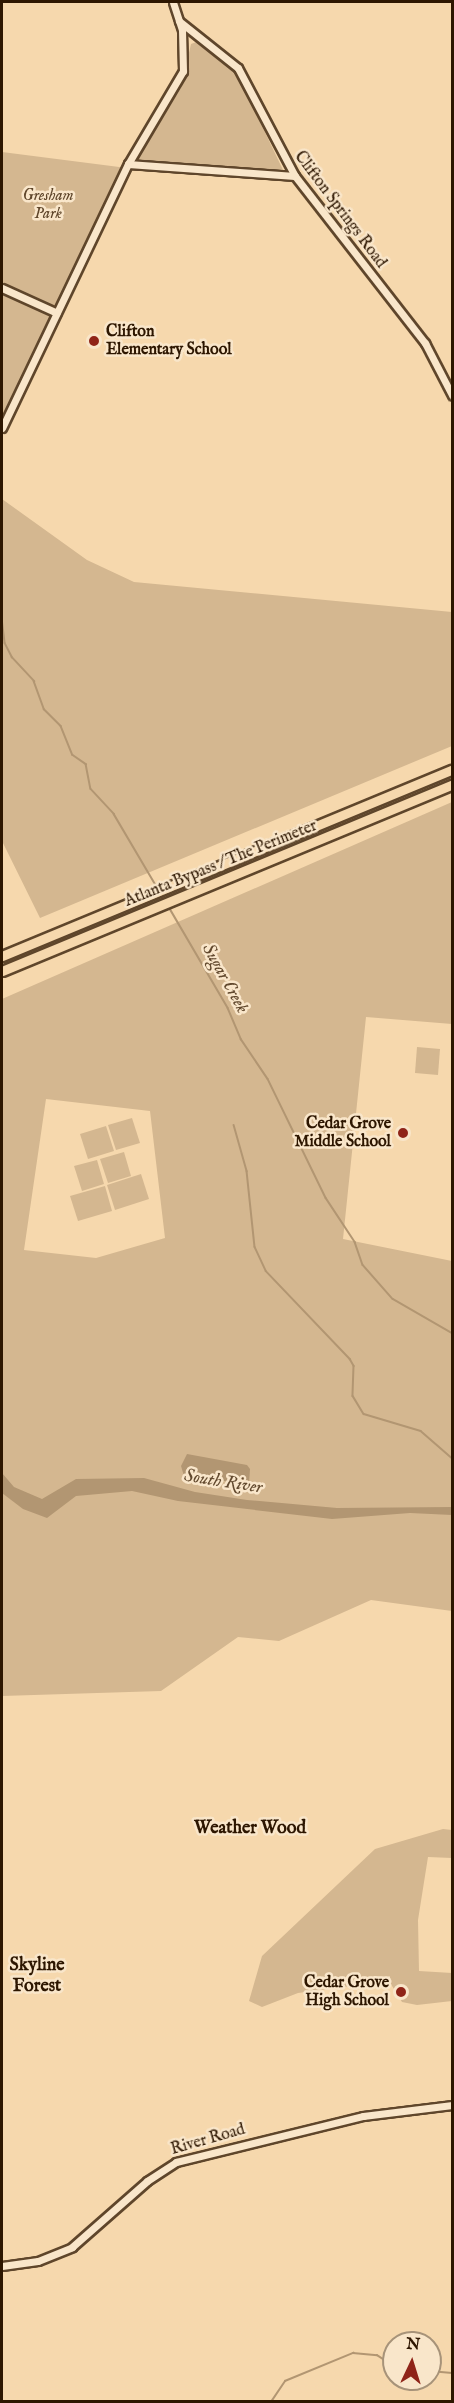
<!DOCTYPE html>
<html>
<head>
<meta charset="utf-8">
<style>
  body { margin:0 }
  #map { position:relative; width:454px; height:2403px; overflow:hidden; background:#f6d8ad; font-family:"IM FELL English",serif }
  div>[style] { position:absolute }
  .green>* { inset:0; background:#d4b790 }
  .water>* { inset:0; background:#b29672 }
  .stream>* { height:1.5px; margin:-0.75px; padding:0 0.75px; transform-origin:0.75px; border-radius:0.75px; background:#b29672 }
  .roads { filter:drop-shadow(2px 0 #5f462b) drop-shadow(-2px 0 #5f462b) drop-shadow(0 2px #5f462b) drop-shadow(0 -2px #5f462b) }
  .tertiary>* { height:7px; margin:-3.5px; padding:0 3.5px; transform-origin:3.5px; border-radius:3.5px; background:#f9e6ca }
  .motorway>* { height:9px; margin:-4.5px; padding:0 4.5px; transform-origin:4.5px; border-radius:4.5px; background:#f6d8ad }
  .dots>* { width:16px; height:16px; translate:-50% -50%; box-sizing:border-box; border:3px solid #f9e6ca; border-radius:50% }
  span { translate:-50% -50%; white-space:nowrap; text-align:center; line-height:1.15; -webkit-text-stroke:5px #f9e6ca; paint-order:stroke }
  .park-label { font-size:16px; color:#5f462b; font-style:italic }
  .street-label { font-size:16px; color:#2d1600 }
  .poi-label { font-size:16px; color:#2d1600; font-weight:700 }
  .left { translate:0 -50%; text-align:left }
  .right { translate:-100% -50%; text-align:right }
  .water-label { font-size:18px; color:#62492e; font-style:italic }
  .neighbourhood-label { font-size:18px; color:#2d1600; font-weight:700 }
  .frame { position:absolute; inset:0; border:3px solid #2d1600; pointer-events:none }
  .north { position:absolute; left:382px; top:2331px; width:60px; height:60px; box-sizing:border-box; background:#f9e6ca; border:2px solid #a79379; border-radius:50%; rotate:4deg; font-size:16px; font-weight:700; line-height:24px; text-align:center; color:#2d1600 }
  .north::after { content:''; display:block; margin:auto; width:21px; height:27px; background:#8f2418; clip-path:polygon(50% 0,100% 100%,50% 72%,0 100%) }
</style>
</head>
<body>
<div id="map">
  <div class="green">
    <i style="clip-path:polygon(199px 41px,220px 56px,239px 78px,283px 170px,137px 160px,181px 88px,191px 44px)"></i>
    <i style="clip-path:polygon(2px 152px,127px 168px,2px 429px)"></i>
    <i style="clip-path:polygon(2px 499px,87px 560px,134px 582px,452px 612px,452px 746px,40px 918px,2px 841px)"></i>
    <i style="clip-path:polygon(evenodd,452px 802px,452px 1024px,366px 1017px,343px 1239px,452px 1261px,452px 1611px,371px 1600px,279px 1641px,238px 1637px,161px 1691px,2px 1696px,2px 999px,452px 802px,46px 1099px,150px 1111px,165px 1238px,96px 1258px,24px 1250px,46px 1099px)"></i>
    <i style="clip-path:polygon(417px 1047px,440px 1049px,438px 1075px,415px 1073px)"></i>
    <i style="clip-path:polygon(132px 1118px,140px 1143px,116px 1150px,108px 1125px)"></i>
    <i style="clip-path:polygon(106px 1126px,114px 1151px,88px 1159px,80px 1134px)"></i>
    <i style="clip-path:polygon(124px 1152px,131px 1176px,108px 1183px,100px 1159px)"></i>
    <i style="clip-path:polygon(97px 1160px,104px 1184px,82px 1191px,74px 1166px)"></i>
    <i style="clip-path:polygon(141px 1174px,149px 1199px,115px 1210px,107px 1185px)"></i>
    <i style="clip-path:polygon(105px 1186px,112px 1211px,78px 1221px,70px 1196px)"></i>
    <i style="clip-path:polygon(443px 1829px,452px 1830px,452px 1858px,428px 1857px,418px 1920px,419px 1971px,452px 1973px,452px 2001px,417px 2005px,402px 2002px,389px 1981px,298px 1993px,262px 2007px,249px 2001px,262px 1956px,375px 1849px)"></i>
  </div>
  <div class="water">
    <i style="clip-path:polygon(187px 1454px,247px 1465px,250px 1469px,249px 1484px,184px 1476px,181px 1466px)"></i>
    <i style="clip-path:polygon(2px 1473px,14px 1487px,42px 1499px,76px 1479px,144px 1478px,195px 1492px,247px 1500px,337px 1508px,452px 1507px,452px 1515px,410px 1513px,332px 1519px,178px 1501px,132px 1491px,76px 1496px,47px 1518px,23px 1509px,2px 1493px)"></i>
  </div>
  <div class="stream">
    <i style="left:2px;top:618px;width:25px;rotate:83deg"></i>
    <i style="left:5px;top:643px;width:16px;rotate:63deg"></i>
    <i style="left:12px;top:657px;width:33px;rotate:47deg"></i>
    <i style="left:34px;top:681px;width:30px;rotate:70deg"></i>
    <i style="left:44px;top:709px;width:24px;rotate:45deg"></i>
    <i style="left:61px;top:726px;width:31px;rotate:68deg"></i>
    <i style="left:73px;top:755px;width:16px;rotate:35deg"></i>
    <i style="left:86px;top:764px;width:25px;rotate:79deg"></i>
    <i style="left:91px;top:789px;width:34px;rotate:47deg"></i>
    <i style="left:114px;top:814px;width:85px;rotate:59.5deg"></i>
    <i style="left:169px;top:907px;width:117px;rotate:59.7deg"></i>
    <i style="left:228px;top:1008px;width:34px;rotate:67deg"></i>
    <i style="left:241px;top:1039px;width:48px;rotate:56deg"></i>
    <i style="left:268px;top:1079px;width:132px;rotate:64deg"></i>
    <i style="left:326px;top:1198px;width:53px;rotate:56.6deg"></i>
    <i style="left:355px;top:1242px;width:24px;rotate:71deg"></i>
    <i style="left:363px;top:1265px;width:45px;rotate:48.6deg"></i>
    <i style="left:393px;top:1299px;width:68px;rotate:30deg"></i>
    <i style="left:234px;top:1125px;width:48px;rotate:74.2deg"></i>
    <i style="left:247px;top:1171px;width:76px;rotate:84deg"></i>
    <i style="left:255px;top:1247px;width:26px;rotate:65deg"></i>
    <i style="left:266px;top:1271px;width:122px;rotate:46.3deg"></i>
    <i style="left:350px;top:1359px;width:8px;rotate:60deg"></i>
    <i style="left:354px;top:1366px;width:30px;rotate:92deg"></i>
    <i style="left:353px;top:1396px;width:21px;rotate:59deg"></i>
    <i style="left:364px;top:1414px;width:59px;rotate:16.6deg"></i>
    <i style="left:421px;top:1431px;width:41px;rotate:41.1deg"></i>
    <i style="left:430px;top:2371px;width:22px;rotate:5deg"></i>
    <i style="left:271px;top:2402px;width:25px;rotate:-56deg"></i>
    <i style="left:285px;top:2381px;width:74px;rotate:-22.4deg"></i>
    <i style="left:353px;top:2353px;width:24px;rotate:5deg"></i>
    <i style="left:377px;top:2355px;width:20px;rotate:33deg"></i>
  </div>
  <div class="roads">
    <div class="tertiary">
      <i style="left:179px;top:21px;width:75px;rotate:38.5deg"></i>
      <i style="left:238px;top:68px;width:122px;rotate:62.2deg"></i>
      <i style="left:295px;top:176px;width:212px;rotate:52.1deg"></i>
      <i style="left:425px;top:343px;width:59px;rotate:62.6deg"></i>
      <i style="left:128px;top:164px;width:167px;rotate:4.1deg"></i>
      <i style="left:2px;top:288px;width:60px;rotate:24.4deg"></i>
      <i style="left:2px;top:428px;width:293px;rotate:-64.5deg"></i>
      <i style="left:128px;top:164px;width:108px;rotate:-59.4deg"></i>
      <i style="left:183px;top:71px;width:41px;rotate:-91.4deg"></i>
      <i style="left:182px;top:30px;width:29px;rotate:-108deg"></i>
      <i style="left:2px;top:2266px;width:36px;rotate:-8deg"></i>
      <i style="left:38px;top:2261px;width:37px;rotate:-22deg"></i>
      <i style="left:72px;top:2247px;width:100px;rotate:-41.3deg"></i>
      <i style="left:147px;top:2181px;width:35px;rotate:-33deg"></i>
      <i style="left:176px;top:2162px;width:193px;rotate:-13.8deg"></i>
      <i style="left:363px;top:2116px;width:90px;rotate:-7deg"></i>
    </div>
    <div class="motorway">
      <i style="left:2px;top:956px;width:487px;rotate:-22.5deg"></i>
      <i style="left:2px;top:971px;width:487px;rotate:-22.5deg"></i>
    </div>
  </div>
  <div class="dots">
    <i style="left:94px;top:341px;background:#8f2418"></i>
    <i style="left:403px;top:1133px;background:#8f2418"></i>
    <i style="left:401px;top:1992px;background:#8f2418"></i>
  </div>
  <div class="park-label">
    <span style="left:48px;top:205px">Gresham<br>Park</span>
  </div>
  <div class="street-label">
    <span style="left:340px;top:210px;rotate:53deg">Clifton Springs Road</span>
    <span style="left:221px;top:864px;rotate:-22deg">Atlanta Bypass / The Perimeter</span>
    <span style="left:208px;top:2140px;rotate:-16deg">River Road</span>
  </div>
  <div class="poi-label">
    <span class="left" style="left:106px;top:341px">Clifton<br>Elementary School</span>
    <span class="right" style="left:391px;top:1133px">Cedar Grove<br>Middle School</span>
    <span class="right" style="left:389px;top:1992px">Cedar Grove<br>High School</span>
  </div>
  <div class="water-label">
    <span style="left:224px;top:979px;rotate:61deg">Sugar Creek</span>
    <span style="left:223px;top:1483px;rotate:9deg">South River</span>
  </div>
  <div class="neighbourhood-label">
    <span style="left:250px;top:1829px">Weather Wood</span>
    <span style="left:37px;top:1977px">Skyline<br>Forest</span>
  </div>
  <div class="frame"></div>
  <div class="north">N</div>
</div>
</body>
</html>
